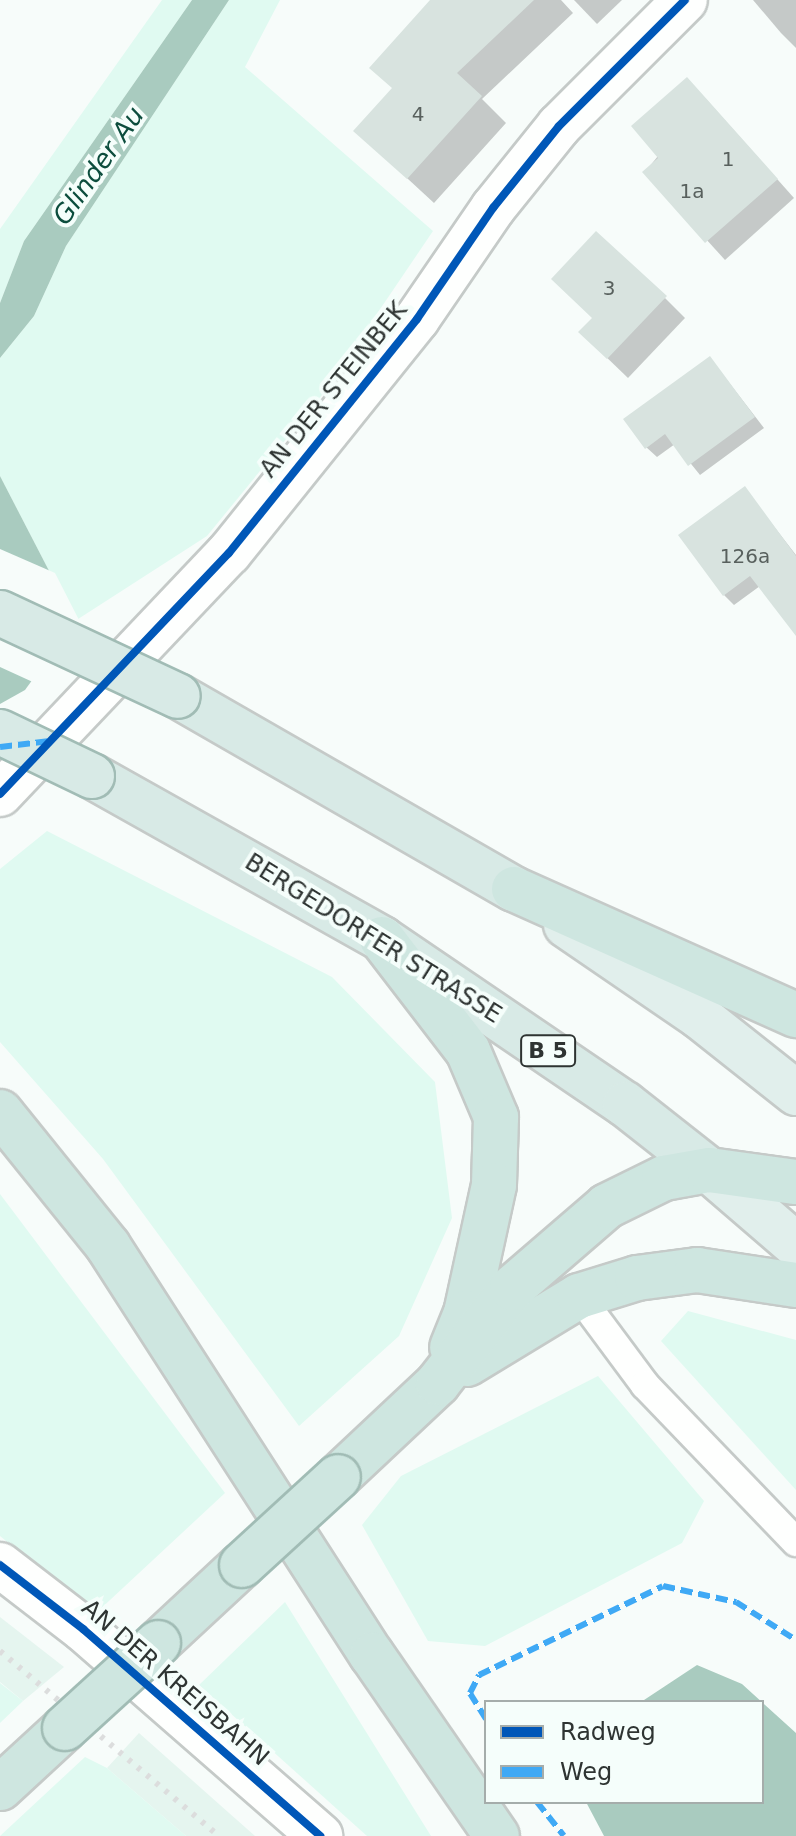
<!DOCTYPE html>
<html>
<head>
<meta charset="utf-8">
<style>
  body { margin:0 }
  #map { position:relative; width:796px; height:1836px; overflow:hidden; background:#f7fcfa; font-family:"DejaVu Sans",sans-serif }
  div>[style] { position:absolute }
  .built>* { inset:0; background:#e5f5ef }
  .green>* { inset:0; background:#e0faf1 }
  .water>* { inset:0; background:#a9cbbf }
  .pier>* { inset:0; background:#f7fcfa }
  .shadow>* { inset:0; background:#0003 }
  .building>* { inset:0; background:#d8e3df }
  .roads { filter:drop-shadow(2px 0 #c5cac8) drop-shadow(-2px 0 #c5cac8) drop-shadow(0 2px #c5cac8) drop-shadow(0 -2px #c5cac8) }
  .service>* { height:28px; margin:-14px; padding:0 14px; transform-origin:14px; border-radius:14px; background:#fefffe }
  .minor>* { height:44px; margin:-22px; padding:0 22px; transform-origin:22px; border-radius:22px; background:#fefffe }
  .primary>* { height:44px; margin:-22px; padding:0 22px; transform-origin:22px; border-radius:22px; background:#e1efec }
  .trunk>* { height:44px; margin:-22px; padding:0 22px; transform-origin:22px; border-radius:22px; background:#d8eae6 }
  .motorway>* { height:44px; margin:-22px; padding:0 22px; transform-origin:22px; border-radius:22px; background:#cee6e0 }
  .rail>* { height:6px; margin-top:-3px; transform-origin:0; background:repeating-linear-gradient(90deg,#dcdddd 0 4px,transparent 0 12px) }
  .bridges { filter:drop-shadow(2px 0 #a1bcb5) drop-shadow(-2px 0 #a1bcb5) drop-shadow(0 2px #a1bcb5) drop-shadow(0 -2px #a1bcb5) }
  .trunk-bridge>* { height:44px; margin:-22px; padding:0 22px; transform-origin:22px; border-radius:22px; background:#d8eae6 }
  .motorway-bridge>* { height:44px; margin:-22px; padding:0 22px; transform-origin:22px; border-radius:22px; background:#cee6e0 }
  .quiet>* { height:6px; margin-top:-3px; transform-origin:0; background:repeating-linear-gradient(90deg,#3fa9f5 0 12px,transparent 0 18px) }
  .cycleway>* { height:8px; margin:-4px; padding:0 4px; transform-origin:4px; border-radius:4px; background:#0057b8 }
  span { translate:-50% -50%; white-space:nowrap; text-align:center; line-height:1.15; -webkit-text-stroke:8px #f5fefb; paint-order:stroke }
  .number-label { font-size:20px; color:#58605d }
  .number-label span { -webkit-text-stroke-width:0 }
  .shield-label span { padding:2px 6px; background:#f5fefb; border:2px solid; border-radius:6px; -webkit-text-stroke-width:0 }
  .shield-label { font-size:22px; color:#2e3432; font-weight:700 }
  .street-label { font-size:24px; color:#2e3432 }
  .water-label { font-size:26px; color:#0c4d3d; font-style:italic }
  .legend { position:absolute; left:484px; top:1700px; width:280px; height:104px; box-sizing:border-box; background:#f5fefb; border:2px solid #a5adab; margin:0; padding:10px 14px; list-style:none; font-size:24px; color:#2e3432 }
  .legend li { display:flex; align-items:center; gap:16px; height:40px }
  .legend b { width:40px; border:2px solid #a5adab }
</style>
</head>
<body>
<div id="map">
  <div class="built">
    <i style="clip-path:polygon(0 1617px,64px 1667px,23px 1701px,0 1682px)"></i>
    <i style="clip-path:polygon(139px 1733px,255px 1836px,186px 1836px,107px 1768px)"></i>
  </div>
  <div class="green">
    <i style="clip-path:polygon(162px 0,192px 0,24px 241px,0 303px,0 229px)"></i>
    <i style="clip-path:polygon(229px 0,280px 0,245px 67px,433px 231px,322px 395px,207px 536px,75px 621px,0 476px,0 358px,34px 316px,66px 246px)"></i>
    <i style="clip-path:polygon(47px 831px,332px 977px,435px 1082px,452px 1218px,399px 1336px,299px 1426px,103px 1159px,0 1042px,0 869px)"></i>
    <i style="clip-path:polygon(0 1194px,225px 1493px,95px 1614px,0 1536px)"></i>
    <i style="clip-path:polygon(688px 1311px,796px 1340px,796px 1490px,661px 1341px)"></i>
    <i style="clip-path:polygon(598px 1376px,704px 1501px,682px 1543px,485px 1646px,428px 1641px,362px 1525px,401px 1476px)"></i>
    <i style="clip-path:polygon(285px 1602px,431px 1836px,367px 1836px,199px 1685px)"></i>
    <i style="clip-path:polygon(0 1683px,23px 1701px,0 1723px)"></i>
    <i style="clip-path:polygon(85px 1757px,107px 1768px,186px 1836px,0 1836px)"></i>
  </div>
  <div class="water">
    <i style="clip-path:polygon(192px 0,229px 0,66px 246px,34px 316px,0 358px,0 303px,24px 241px)"></i>
    <i style="clip-path:polygon(0 476px,75px 621px,25px 690px,0 704px)"></i>
    <i style="clip-path:polygon(697px 1665px,742px 1684px,796px 1733px,796px 1836px,604px 1836px,586px 1802px,762px 1802px,762px 1702px,641px 1702px)"></i>
  </div>
  <div class="pier">
    <i style="clip-path:polygon(0 549px,55px 573px,79px 620px,35px 683px,0 667px)"></i>
  </div>
  <div class="shadow">
    <i style="clip-path:polygon(469px 0,561px 0,573px 13px,482px 99px,506px 123px,434px 203px,356px 131px)"></i>
    <i style="clip-path:polygon(574px 0,622px 0,597px 24px)"></i>
    <i style="clip-path:polygon(753px 0,796px 0,796px 48px,781px 33px)"></i>
    <i style="clip-path:polygon(705px 98px,794px 198px,725px 260px,645px 172px)"></i>
    <i style="clip-path:polygon(665px 298px,685px 318px,628px 378px,601px 352px,594px 318px)"></i>
    <i style="clip-path:polygon(710px 358px,764px 428px,700px 475px,675px 444px,657px 457px,646px 447px)"></i>
    <i style="clip-path:polygon(745px 489px,796px 555px,796px 632px,760px 586px,734px 605px,724px 595px)"></i>
  </div>
  <div class="building">
    <i style="clip-path:polygon(430px 0,534px 0,457px 73px,482px 96px,407px 179px,353px 131px,392px 88px,369px 68px)"></i>
    <i style="clip-path:polygon(687px 77px,778px 179px,705px 243px,642px 172px,658px 158px,631px 126px)"></i>
    <i style="clip-path:polygon(596px 231px,667px 296px,607px 359px,578px 332px,592px 318px,551px 279px)"></i>
    <i style="clip-path:polygon(710px 356px,755px 417px,688px 466px,665px 434px,645px 449px,623px 419px)"></i>
    <i style="clip-path:polygon(745px 486px,796px 556px,796px 636px,750px 576px,723px 596px,678px 535px)"></i>
  </div>
  <div class="roads">
    <div class="service">
      <i style="left:579px;top:1296px;width:111px;rotate:53.4deg"></i>
      <i style="left:645px;top:1385px;width:218px;rotate:46.1deg"></i>
    </div>
    <div class="minor">
      <i style="left:0;top:794px;width:332px;rotate:-46.5deg"></i>
      <i style="left:229px;top:553px;width:300px;rotate:-51.2deg"></i>
      <i style="left:417px;top:319px;width:135px;rotate:-55.6deg"></i>
      <i style="left:493px;top:208px;width:105px;rotate:-51.2deg"></i>
      <i style="left:559px;top:126px;width:178px;rotate:-45deg"></i>
      <i style="left:0;top:1565px;width:105px;rotate:37.6deg"></i>
      <i style="left:83px;top:1629px;width:315px;rotate:41.1deg"></i>
    </div>
    <div class="primary">
      <i style="left:566px;top:925px;width:161px;rotate:34.4deg"></i>
      <i style="left:699px;top:1016px;width:124px;rotate:38.4deg"></i>
      <i style="left:709px;top:1170px;width:115px;rotate:40.8deg"></i>
    </div>
    <div class="trunk">
      <i style="left:178px;top:696px;width:387px;rotate:29.9deg"></i>
      <i style="left:92px;top:776px;width:333px;rotate:29.3deg"></i>
      <i style="left:382px;top:939px;width:294px;rotate:34.2deg"></i>
      <i style="left:625px;top:1104px;width:107px;rotate:38.2deg"></i>
    </div>
    <div class="motorway">
      <i style="left:514px;top:889px;width:309px;rotate:24.1deg"></i>
      <i style="left:382px;top:939px;width:141px;rotate:52.5deg"></i>
      <i style="left:468px;top:1051px;width:72px;rotate:67deg"></i>
      <i style="left:496px;top:1117px;width:68px;rotate:91.7deg"></i>
      <i style="left:494px;top:1185px;width:131px;rotate:102.3deg"></i>
      <i style="left:466px;top:1313px;width:37px;rotate:112deg"></i>
      <i style="left:0;top:1112px;width:172px;rotate:51.1deg"></i>
      <i style="left:108px;top:1246px;width:487px;rotate:57.2deg"></i>
      <i style="left:372px;top:1655px;width:220px;rotate:55.4deg"></i>
      <i style="left:467px;top:1364px;width:131px;rotate:-31.3deg"></i>
      <i style="left:579px;top:1296px;width:61px;rotate:-17.2deg"></i>
      <i style="left:637px;top:1278px;width:61px;rotate:-7.6deg"></i>
      <i style="left:697px;top:1270px;width:100px;rotate:8.6deg"></i>
      <i style="left:338px;top:1477px;width:137px;rotate:-43.2deg"></i>
      <i style="left:438px;top:1383px;width:120px;rotate:-52.1deg"></i>
      <i style="left:512px;top:1288px;width:125px;rotate:-40.8deg"></i>
      <i style="left:607px;top:1206px;width:64px;rotate:-26.2deg"></i>
      <i style="left:664px;top:1178px;width:46px;rotate:-10.1deg"></i>
      <i style="left:709px;top:1170px;width:88px;rotate:7.9deg"></i>
      <i style="left:158px;top:1643px;width:115px;rotate:-42.9deg"></i>
      <i style="left:0;top:1788px;width:88px;rotate:-42.7deg"></i>
    </div>
  </div>
  <div class="rail">
    <i style="left:0;top:1651px;width:287px;rotate:40.2deg"></i>
  </div>
  <div class="bridges">
    <div class="trunk-bridge">
      <i style="left:0;top:613px;width:196px;rotate:25deg"></i>
      <i style="left:0;top:732px;width:102px;rotate:25.6deg"></i>
    </div>
    <div class="motorway-bridge">
      <i style="left:242px;top:1565px;width:130px;rotate:-42.5deg"></i>
      <i style="left:65px;top:1728px;width:126px;rotate:-42.4deg"></i>
    </div>
  </div>
  <div class="quiet">
    <i style="left:0;top:747px;width:50px;rotate:-6.8deg"></i>
    <i style="left:486px;top:1719px;width:31px;rotate:-122deg"></i>
    <i style="left:470px;top:1693px;width:20px;rotate:-63deg"></i>
    <i style="left:479px;top:1675px;width:204px;rotate:-25.8deg"></i>
    <i style="left:663px;top:1586px;width:75px;rotate:12.4deg"></i>
    <i style="left:736px;top:1602px;width:71px;rotate:32.3deg"></i>
    <i style="left:537px;top:1802px;width:43px;rotate:51.5deg"></i>
  </div>
  <div class="cycleway">
    <i style="left:0;top:794px;width:332px;rotate:-46.5deg"></i>
    <i style="left:229px;top:553px;width:300px;rotate:-51.2deg"></i>
    <i style="left:417px;top:319px;width:135px;rotate:-55.6deg"></i>
    <i style="left:493px;top:208px;width:105px;rotate:-51.2deg"></i>
    <i style="left:559px;top:126px;width:178px;rotate:-45deg"></i>
    <i style="left:0;top:1565px;width:105px;rotate:37.6deg"></i>
    <i style="left:83px;top:1629px;width:315px;rotate:41.1deg"></i>
  </div>
  <div class="number-label">
    <span style="left:418px;top:114px">4</span>
    <span style="left:728px;top:159px">1</span>
    <span style="left:692px;top:191px">1a</span>
    <span style="left:609px;top:288px">3</span>
    <span style="left:745px;top:556px">126a</span>
  </div>
  <div class="shield-label">
    <span style="left:548px;top:1051px">B 5</span>
  </div>
  <div class="street-label">
    <span style="left:334px;top:390px;rotate:-51deg">AN DER STEINBEK</span>
    <span style="left:373px;top:939px;rotate:32deg">BERGEDORFER STRASSE</span>
    <span style="left:175px;top:1683px;rotate:41deg">AN DER KREISBAHN</span>
  </div>
  <div class="water-label">
    <span style="left:99px;top:166px;rotate:-55deg">Glinder Au</span>
  </div>
  <ul class="legend">
  <li><b style="height:10px;background:#0057b8"></b>Radweg</li>
  <li><b style="height:10px;background:#3fa9f5"></b>Weg</li>
  </ul>
</div>
</body>
</html>
